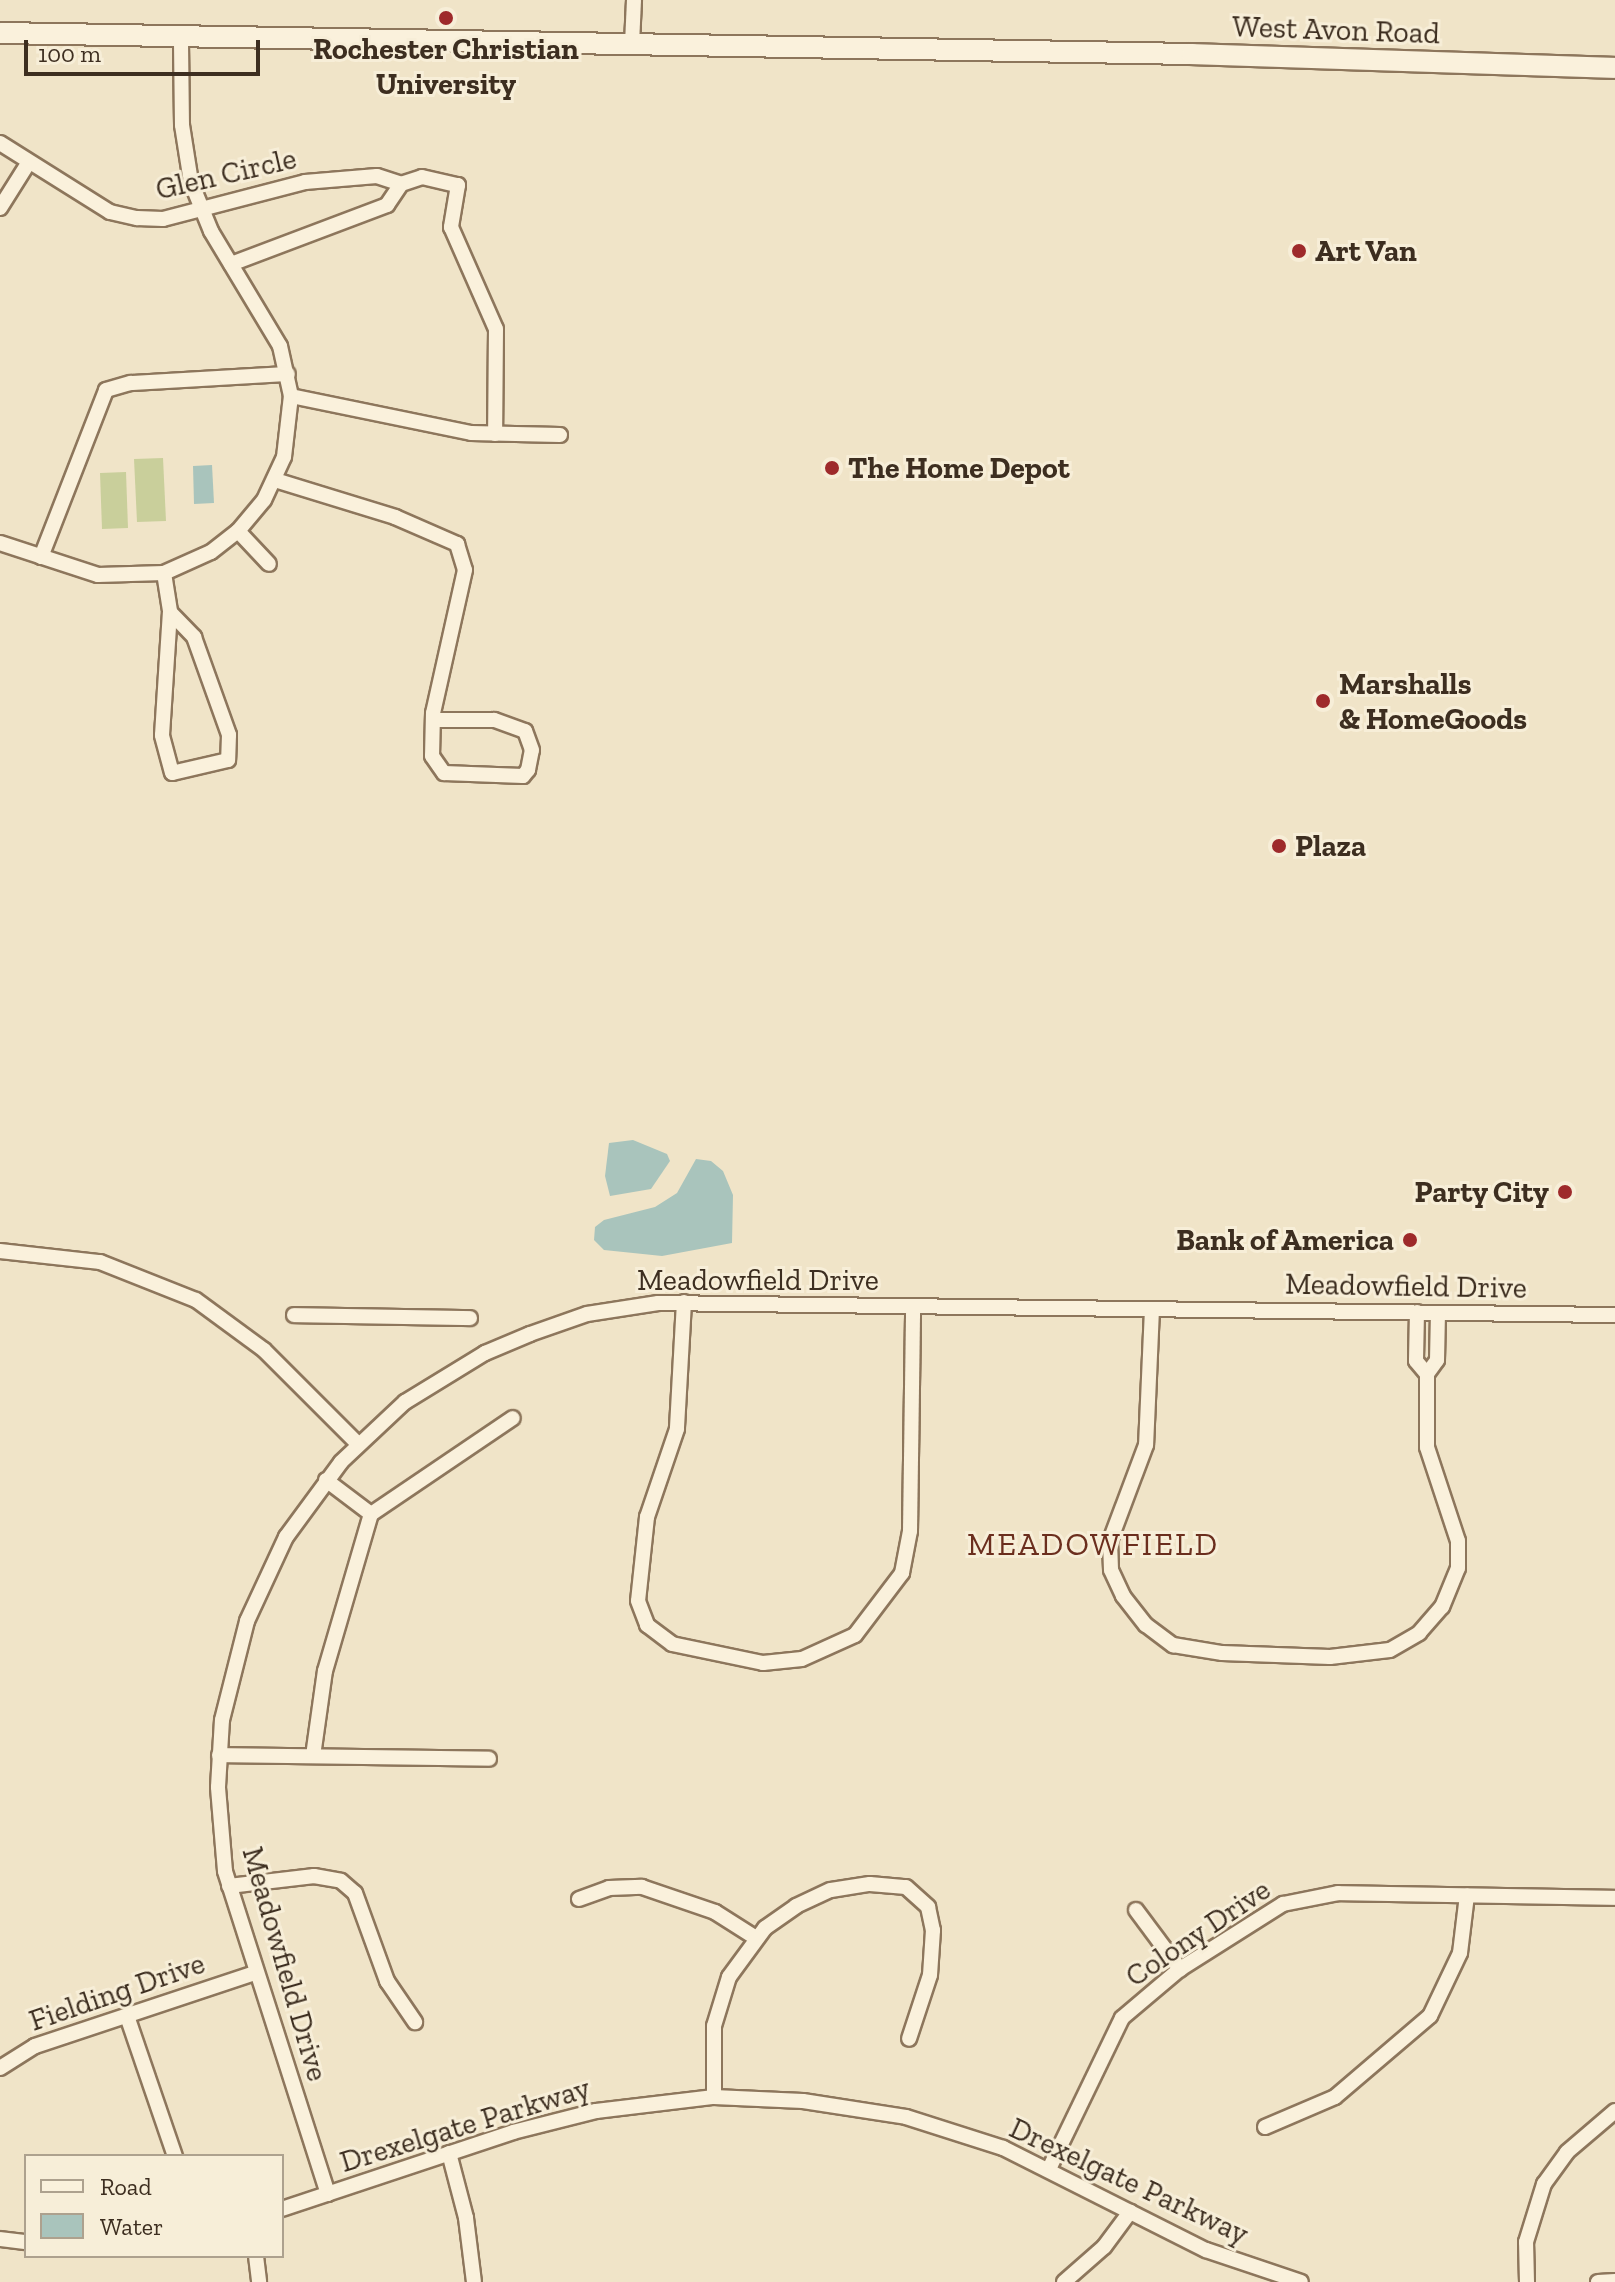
<!DOCTYPE html>
<html>
<head>
<meta charset="utf-8">
<style>
  body { margin:0 }
  #map { position:relative; width:1615px; height:2282px; overflow:hidden; background:#f0e4c8; font-family:"Zilla Slab",serif }
  div>[style] { position:absolute }
  .green>* { inset:0; background:#c9cf9b }
  .water>* { inset:0; background:#a9c4bc }
  .roads { filter:drop-shadow(2px 0 #8d765c) drop-shadow(-2px 0 #8d765c) drop-shadow(0 2px #8d765c) drop-shadow(0 -2px #8d765c) }
  .street>* { height:14px; margin:-7px; padding:0 7px; transform-origin:7px; border-radius:7px; background:#faf1dc }
  .secondary>* { height:20px; margin:-10px; padding:0 10px; transform-origin:10px; border-radius:10px; background:#faf1dc }
  .dots>* { width:22px; height:22px; translate:-50% -50%; box-sizing:border-box; border:4px solid #f7eed8; border-radius:50% }
  span { translate:-50% -50%; white-space:nowrap; text-align:center; line-height:1.15; -webkit-text-stroke:6px #f7eed8; paint-order:stroke }
  .street-label { font-size:30px; color:#3d2e20 }
  .poi-label { font-size:30px; color:#3d2e20; font-weight:700 }
  .left { translate:0 -50%; text-align:left }
  .right { translate:-100% -50%; text-align:right }
  .neighbourhood-label { font-size:32px; color:#6b2e1e; letter-spacing:2px }
  .legend { position:absolute; left:24px; top:2154px; width:260px; height:104px; box-sizing:border-box; background:#f7eed8; border:2px solid #ada18e; margin:0; padding:10px 14px; list-style:none; font-size:24px; color:#3d2e20 }
  .legend li { display:flex; align-items:center; gap:16px; height:40px }
  .legend b { width:40px; border:2px solid #ada18e }
  .scale { position:absolute; left:24px; top:40px; width:236px; height:36px; box-sizing:border-box; border:4px solid #3d2e20; border-top:0; padding-left:10px; font-size:24px; line-height:28px; white-space:nowrap; color:#3d2e20; -webkit-text-stroke:6px #f7eed8; paint-order:stroke }
</style>
</head>
<body>
<div id="map">
  <div class="green">
    <i style="clip-path:polygon(163px 458px,166px 521px,137px 522px,134px 459px)"></i>
    <i style="clip-path:polygon(126px 472px,128px 528px,102px 529px,100px 473px)"></i>
  </div>
  <div class="water">
    <i style="clip-path:polygon(212px 465px,214px 503px,194px 504px,193px 466px)"></i>
    <i style="clip-path:polygon(633px 1140px,667px 1154px,670px 1161px,651px 1189px,610px 1196px,605px 1176px,609px 1143px)"></i>
    <i style="clip-path:polygon(696px 1159px,711px 1161px,723px 1171px,733px 1195px,732px 1243px,662px 1256px,604px 1250px,594px 1240px,595px 1227px,604px 1220px,655px 1207px,677px 1193px)"></i>
  </div>
  <div class="roads">
    <div class="street">
      <i style="left:632px;top:44px;width:44px;rotate:-87.4deg"></i>
      <i style="left:0;top:143px;width:130px;rotate:32.1deg"></i>
      <i style="left:110px;top:212px;width:28px;rotate:13deg"></i>
      <i style="left:137px;top:218px;width:26px;rotate:2deg"></i>
      <i style="left:163px;top:219px;width:147px;rotate:-14.6deg"></i>
      <i style="left:305px;top:182px;width:72px;rotate:-4.8deg"></i>
      <i style="left:377px;top:176px;width:25px;rotate:18deg"></i>
      <i style="left:401px;top:184px;width:22px;rotate:-18deg"></i>
      <i style="left:422px;top:177px;width:37px;rotate:13deg"></i>
      <i style="left:458px;top:185px;width:43px;rotate:99.5deg"></i>
      <i style="left:451px;top:227px;width:111px;rotate:66.2deg"></i>
      <i style="left:496px;top:329px;width:105px;rotate:90.5deg"></i>
      <i style="left:0;top:208px;width:54px;rotate:-57.8deg"></i>
      <i style="left:231px;top:264px;width:167px;rotate:-20.7deg"></i>
      <i style="left:387px;top:205px;width:25px;rotate:-56deg"></i>
      <i style="left:291px;top:396px;width:184px;rotate:11.6deg"></i>
      <i style="left:471px;top:433px;width:89px;rotate:1.3deg"></i>
      <i style="left:275px;top:480px;width:126px;rotate:17.1deg"></i>
      <i style="left:395px;top:517px;width:68px;rotate:23.5deg"></i>
      <i style="left:457px;top:544px;width:27px;rotate:73deg"></i>
      <i style="left:465px;top:570px;width:147px;rotate:102.6deg"></i>
      <i style="left:433px;top:713px;width:43px;rotate:91.3deg"></i>
      <i style="left:432px;top:756px;width:21px;rotate:55deg"></i>
      <i style="left:444px;top:773px;width:79px;rotate:2.2deg"></i>
      <i style="left:523px;top:776px;width:8px;rotate:-50deg"></i>
      <i style="left:528px;top:770px;width:20px;rotate:-79deg"></i>
      <i style="left:532px;top:750px;width:20px;rotate:-110deg"></i>
      <i style="left:525px;top:731px;width:33px;rotate:-160deg"></i>
      <i style="left:494px;top:720px;width:61px;rotate:180deg"></i>
      <i style="left:238px;top:531px;width:45px;rotate:46.8deg"></i>
      <i style="left:0;top:543px;width:103px;rotate:18.1deg"></i>
      <i style="left:98px;top:575px;width:66px;rotate:-1.7deg"></i>
      <i style="left:164px;top:573px;width:51px;rotate:-24.1deg"></i>
      <i style="left:211px;top:552px;width:34px;rotate:-38deg"></i>
      <i style="left:238px;top:531px;width:40px;rotate:-50deg"></i>
      <i style="left:264px;top:500px;width:47px;rotate:-65.1deg"></i>
      <i style="left:284px;top:457px;width:61px;rotate:-83.5deg"></i>
      <i style="left:291px;top:396px;width:51px;rotate:-102.4deg"></i>
      <i style="left:280px;top:346px;width:134px;rotate:-121deg"></i>
      <i style="left:211px;top:231px;width:53px;rotate:-112.2deg"></i>
      <i style="left:191px;top:182px;width:58px;rotate:-99deg"></i>
      <i style="left:182px;top:125px;width:88px;rotate:-90.7deg"></i>
      <i style="left:41px;top:557px;width:179px;rotate:-68.7deg"></i>
      <i style="left:106px;top:390px;width:26px;rotate:-16deg"></i>
      <i style="left:131px;top:383px;width:157px;rotate:-3.3deg"></i>
      <i style="left:164px;top:573px;width:39px;rotate:81deg"></i>
      <i style="left:170px;top:612px;width:35px;rotate:46deg"></i>
      <i style="left:194px;top:637px;width:104px;rotate:70.3deg"></i>
      <i style="left:229px;top:735px;width:25px;rotate:92deg"></i>
      <i style="left:228px;top:760px;width:57px;rotate:166.9deg"></i>
      <i style="left:172px;top:773px;width:39px;rotate:-105deg"></i>
      <i style="left:162px;top:735px;width:123px;rotate:-86.3deg"></i>
      <i style="left:0;top:1251px;width:101px;rotate:6.3deg"></i>
      <i style="left:100px;top:1262px;width:103px;rotate:21.6deg"></i>
      <i style="left:196px;top:1300px;width:84px;rotate:36.3deg"></i>
      <i style="left:264px;top:1350px;width:133px;rotate:45deg"></i>
      <i style="left:684px;top:1302px;width:127px;rotate:93.2deg"></i>
      <i style="left:677px;top:1429px;width:93px;rotate:108.8deg"></i>
      <i style="left:647px;top:1517px;width:84px;rotate:96.1deg"></i>
      <i style="left:638px;top:1601px;width:26px;rotate:69deg"></i>
      <i style="left:647px;top:1625px;width:31px;rotate:37deg"></i>
      <i style="left:672px;top:1644px;width:93px;rotate:11.8deg"></i>
      <i style="left:763px;top:1663px;width:39px;rotate:-6deg"></i>
      <i style="left:802px;top:1659px;width:58px;rotate:-24.4deg"></i>
      <i style="left:855px;top:1635px;width:78px;rotate:-52.8deg"></i>
      <i style="left:902px;top:1573px;width:43px;rotate:-79.2deg"></i>
      <i style="left:910px;top:1531px;width:225px;rotate:-89.2deg"></i>
      <i style="left:1152px;top:1309px;width:136px;rotate:92.5deg"></i>
      <i style="left:1146px;top:1445px;width:103px;rotate:110.6deg"></i>
      <i style="left:1110px;top:1541px;width:29px;rotate:88deg"></i>
      <i style="left:1111px;top:1570px;width:29px;rotate:65deg"></i>
      <i style="left:1123px;top:1596px;width:37px;rotate:52deg"></i>
      <i style="left:1146px;top:1625px;width:34px;rotate:37deg"></i>
      <i style="left:1173px;top:1645px;width:50px;rotate:9.3deg"></i>
      <i style="left:1222px;top:1653px;width:108px;rotate:2.1deg"></i>
      <i style="left:1330px;top:1657px;width:60px;rotate:-6.7deg"></i>
      <i style="left:1390px;top:1650px;width:34px;rotate:-30deg"></i>
      <i style="left:1419px;top:1633px;width:35px;rotate:-49deg"></i>
      <i style="left:1442px;top:1607px;width:42px;rotate:-67.7deg"></i>
      <i style="left:1458px;top:1568px;width:27px;rotate:-90deg"></i>
      <i style="left:1458px;top:1541px;width:99px;rotate:-108.3deg"></i>
      <i style="left:1427px;top:1447px;width:73px;rotate:-90deg"></i>
      <i style="left:1427px;top:1374px;width:17px;rotate:-54deg"></i>
      <i style="left:1437px;top:1360px;width:47px;rotate:-88.8deg"></i>
      <i style="left:1417px;top:1312px;width:49px;rotate:91.2deg"></i>
      <i style="left:1416px;top:1361px;width:17px;rotate:50deg"></i>
      <i style="left:294px;top:1315px;width:176px;rotate:1deg"></i>
      <i style="left:326px;top:1480px;width:56px;rotate:37.1deg"></i>
      <i style="left:219px;top:1755px;width:270px;rotate:0.8deg"></i>
      <i style="left:313px;top:1756px;width:86px;rotate:-82deg"></i>
      <i style="left:325px;top:1671px;width:164px;rotate:-73.7deg"></i>
      <i style="left:371px;top:1514px;width:171px;rotate:-34.1deg"></i>
      <i style="left:229px;top:1886px;width:86px;rotate:-6.7deg"></i>
      <i style="left:314px;top:1876px;width:27px;rotate:10deg"></i>
      <i style="left:341px;top:1881px;width:18px;rotate:41deg"></i>
      <i style="left:355px;top:1893px;width:94px;rotate:70deg"></i>
      <i style="left:387px;top:1981px;width:50px;rotate:55.7deg"></i>
      <i style="left:579px;top:1899px;width:32px;rotate:-20deg"></i>
      <i style="left:609px;top:1888px;width:33px;rotate:-2deg"></i>
      <i style="left:642px;top:1887px;width:77px;rotate:18.9deg"></i>
      <i style="left:715px;top:1912px;width:49px;rotate:32.4deg"></i>
      <i style="left:1136px;top:1910px;width:74px;rotate:53.3deg"></i>
      <i style="left:127px;top:2016px;width:148px;rotate:71.1deg"></i>
      <i style="left:0;top:2068px;width:41px;rotate:-32.2deg"></i>
      <i style="left:35px;top:2046px;width:232px;rotate:-18.4deg"></i>
      <i style="left:714px;top:2097px;width:71px;rotate:-90deg"></i>
      <i style="left:714px;top:2026px;width:51px;rotate:-73deg"></i>
      <i style="left:729px;top:1977px;width:61px;rotate:-53.7deg"></i>
      <i style="left:765px;top:1928px;width:38px;rotate:-35deg"></i>
      <i style="left:796px;top:1906px;width:38px;rotate:-25deg"></i>
      <i style="left:831px;top:1890px;width:39px;rotate:-9deg"></i>
      <i style="left:870px;top:1884px;width:36px;rotate:5deg"></i>
      <i style="left:906px;top:1887px;width:30px;rotate:42deg"></i>
      <i style="left:928px;top:1907px;width:24px;rotate:78deg"></i>
      <i style="left:933px;top:1930px;width:45px;rotate:93.8deg"></i>
      <i style="left:930px;top:1975px;width:67px;rotate:108.2deg"></i>
      <i style="left:1265px;top:2127px;width:76px;rotate:-23.2deg"></i>
      <i style="left:1335px;top:2097px;width:125px;rotate:-40.5deg"></i>
      <i style="left:1430px;top:2016px;width:70px;rotate:-64.5deg"></i>
      <i style="left:1460px;top:1953px;width:58px;rotate:-83.1deg"></i>
      <i style="left:449px;top:2153px;width:67px;rotate:75.3deg"></i>
      <i style="left:466px;top:2218px;width:64px;rotate:82.9deg"></i>
      <i style="left:1050px;top:2167px;width:165px;rotate:-64.2deg"></i>
      <i style="left:1122px;top:2018px;width:76px;rotate:-40.2deg"></i>
      <i style="left:1180px;top:1969px;width:122px;rotate:-32.3deg"></i>
      <i style="left:1283px;top:1904px;width:56px;rotate:-11.3deg"></i>
      <i style="left:1338px;top:1893px;width:277px;rotate:1deg"></i>
      <i style="left:328px;top:2194px;width:339px;rotate:-107.7deg"></i>
      <i style="left:225px;top:1871px;width:84px;rotate:-94.8deg"></i>
      <i style="left:218px;top:1787px;width:67px;rotate:-86.6deg"></i>
      <i style="left:222px;top:1720px;width:102px;rotate:-75.8deg"></i>
      <i style="left:247px;top:1621px;width:93px;rotate:-65.1deg"></i>
      <i style="left:286px;top:1537px;width:93px;rotate:-53.7deg"></i>
      <i style="left:341px;top:1462px;width:88px;rotate:-43.2deg"></i>
      <i style="left:405px;top:1402px;width:94px;rotate:-31.5deg"></i>
      <i style="left:485px;top:1353px;width:49px;rotate:-22.9deg"></i>
      <i style="left:530px;top:1334px;width:60px;rotate:-19.3deg"></i>
      <i style="left:587px;top:1314px;width:72px;rotate:-8.8deg"></i>
      <i style="left:658px;top:1303px;width:957px;rotate:0.72deg"></i>
      <i style="left:282px;top:2209px;width:243px;rotate:-18.4deg"></i>
      <i style="left:513px;top:2132px;width:86px;rotate:-14.2deg"></i>
      <i style="left:596px;top:2111px;width:119px;rotate:-6.8deg"></i>
      <i style="left:714px;top:2097px;width:89px;rotate:2.6deg"></i>
      <i style="left:803px;top:2101px;width:104px;rotate:8.8deg"></i>
      <i style="left:906px;top:2117px;width:102px;rotate:17.7deg"></i>
      <i style="left:1003px;top:2148px;width:227px;rotate:26.7deg"></i>
      <i style="left:1206px;top:2250px;width:100px;rotate:18.6deg"></i>
      <i style="left:0;top:2239px;width:26px;rotate:7deg"></i>
      <i style="left:256px;top:2256px;width:26px;rotate:83deg"></i>
      <i style="left:1064px;top:2282px;width:53px;rotate:-41.2deg"></i>
      <i style="left:1104px;top:2247px;width:44px;rotate:-53.4deg"></i>
      <i style="left:1527px;top:2282px;width:40px;rotate:-91.4deg"></i>
      <i style="left:1526px;top:2242px;width:61px;rotate:-72.8deg"></i>
      <i style="left:1544px;top:2184px;width:39px;rotate:-54deg"></i>
      <i style="left:1567px;top:2152px;width:63px;rotate:-40.5deg"></i>
      <i style="left:1598px;top:2282px;width:17px;rotate:-3deg"></i>
    </div>
    <div class="secondary">
      <i style="left:0;top:33px;width:1192px;rotate:1.01deg"></i>
      <i style="left:1192px;top:54px;width:423px;rotate:1.9deg"></i>
    </div>
  </div>
  <div class="dots">
    <i style="left:446px;top:18px;background:#9e2a2b"></i>
    <i style="left:1299px;top:251px;background:#9e2a2b"></i>
    <i style="left:832px;top:468px;background:#9e2a2b"></i>
    <i style="left:1323px;top:701px;background:#9e2a2b"></i>
    <i style="left:1279px;top:846px;background:#9e2a2b"></i>
    <i style="left:1565px;top:1192px;background:#9e2a2b"></i>
    <i style="left:1410px;top:1240px;background:#9e2a2b"></i>
  </div>
  <div class="street-label">
    <span style="left:1336px;top:30px;rotate:2deg">West Avon Road</span>
    <span style="left:226px;top:174px;rotate:-13deg">Glen Circle</span>
    <span style="left:758px;top:1280px">Meadowfield Drive</span>
    <span style="left:1406px;top:1286px;rotate:1deg">Meadowfield Drive</span>
    <span style="left:1198px;top:1933px;rotate:-34deg">Colony Drive</span>
    <span style="left:285px;top:1964px;rotate:74deg">Meadowfield Drive</span>
    <span style="left:117px;top:1992px;rotate:-19deg">Fielding Drive</span>
    <span style="left:465px;top:2125px;rotate:-17deg">Drexelgate Parkway</span>
    <span style="left:1129px;top:2181px;rotate:25deg">Drexelgate Parkway</span>
  </div>
  <div class="poi-label">
    <span style="left:446px;top:66px">Rochester Christian<br>University</span>
    <span class="left" style="left:1315px;top:251px">Art Van</span>
    <span class="left" style="left:848px;top:468px">The Home Depot</span>
    <span class="left" style="left:1339px;top:701px">Marshalls<br>&amp; HomeGoods</span>
    <span class="left" style="left:1295px;top:846px">Plaza</span>
    <span class="right" style="left:1549px;top:1192px">Party City</span>
    <span class="right" style="left:1394px;top:1240px">Bank of America</span>
  </div>
  <div class="neighbourhood-label">
    <span style="left:1093px;top:1544px">MEADOWFIELD</span>
  </div>
  <ul class="legend">
  <li><b style="height:10px;background:#faf1dc"></b>Road</li>
  <li><b style="height:22px;background:#a9c4bc"></b>Water</li>
  </ul>
  <div class="scale">100 m</div>
</div>
</body>
</html>
